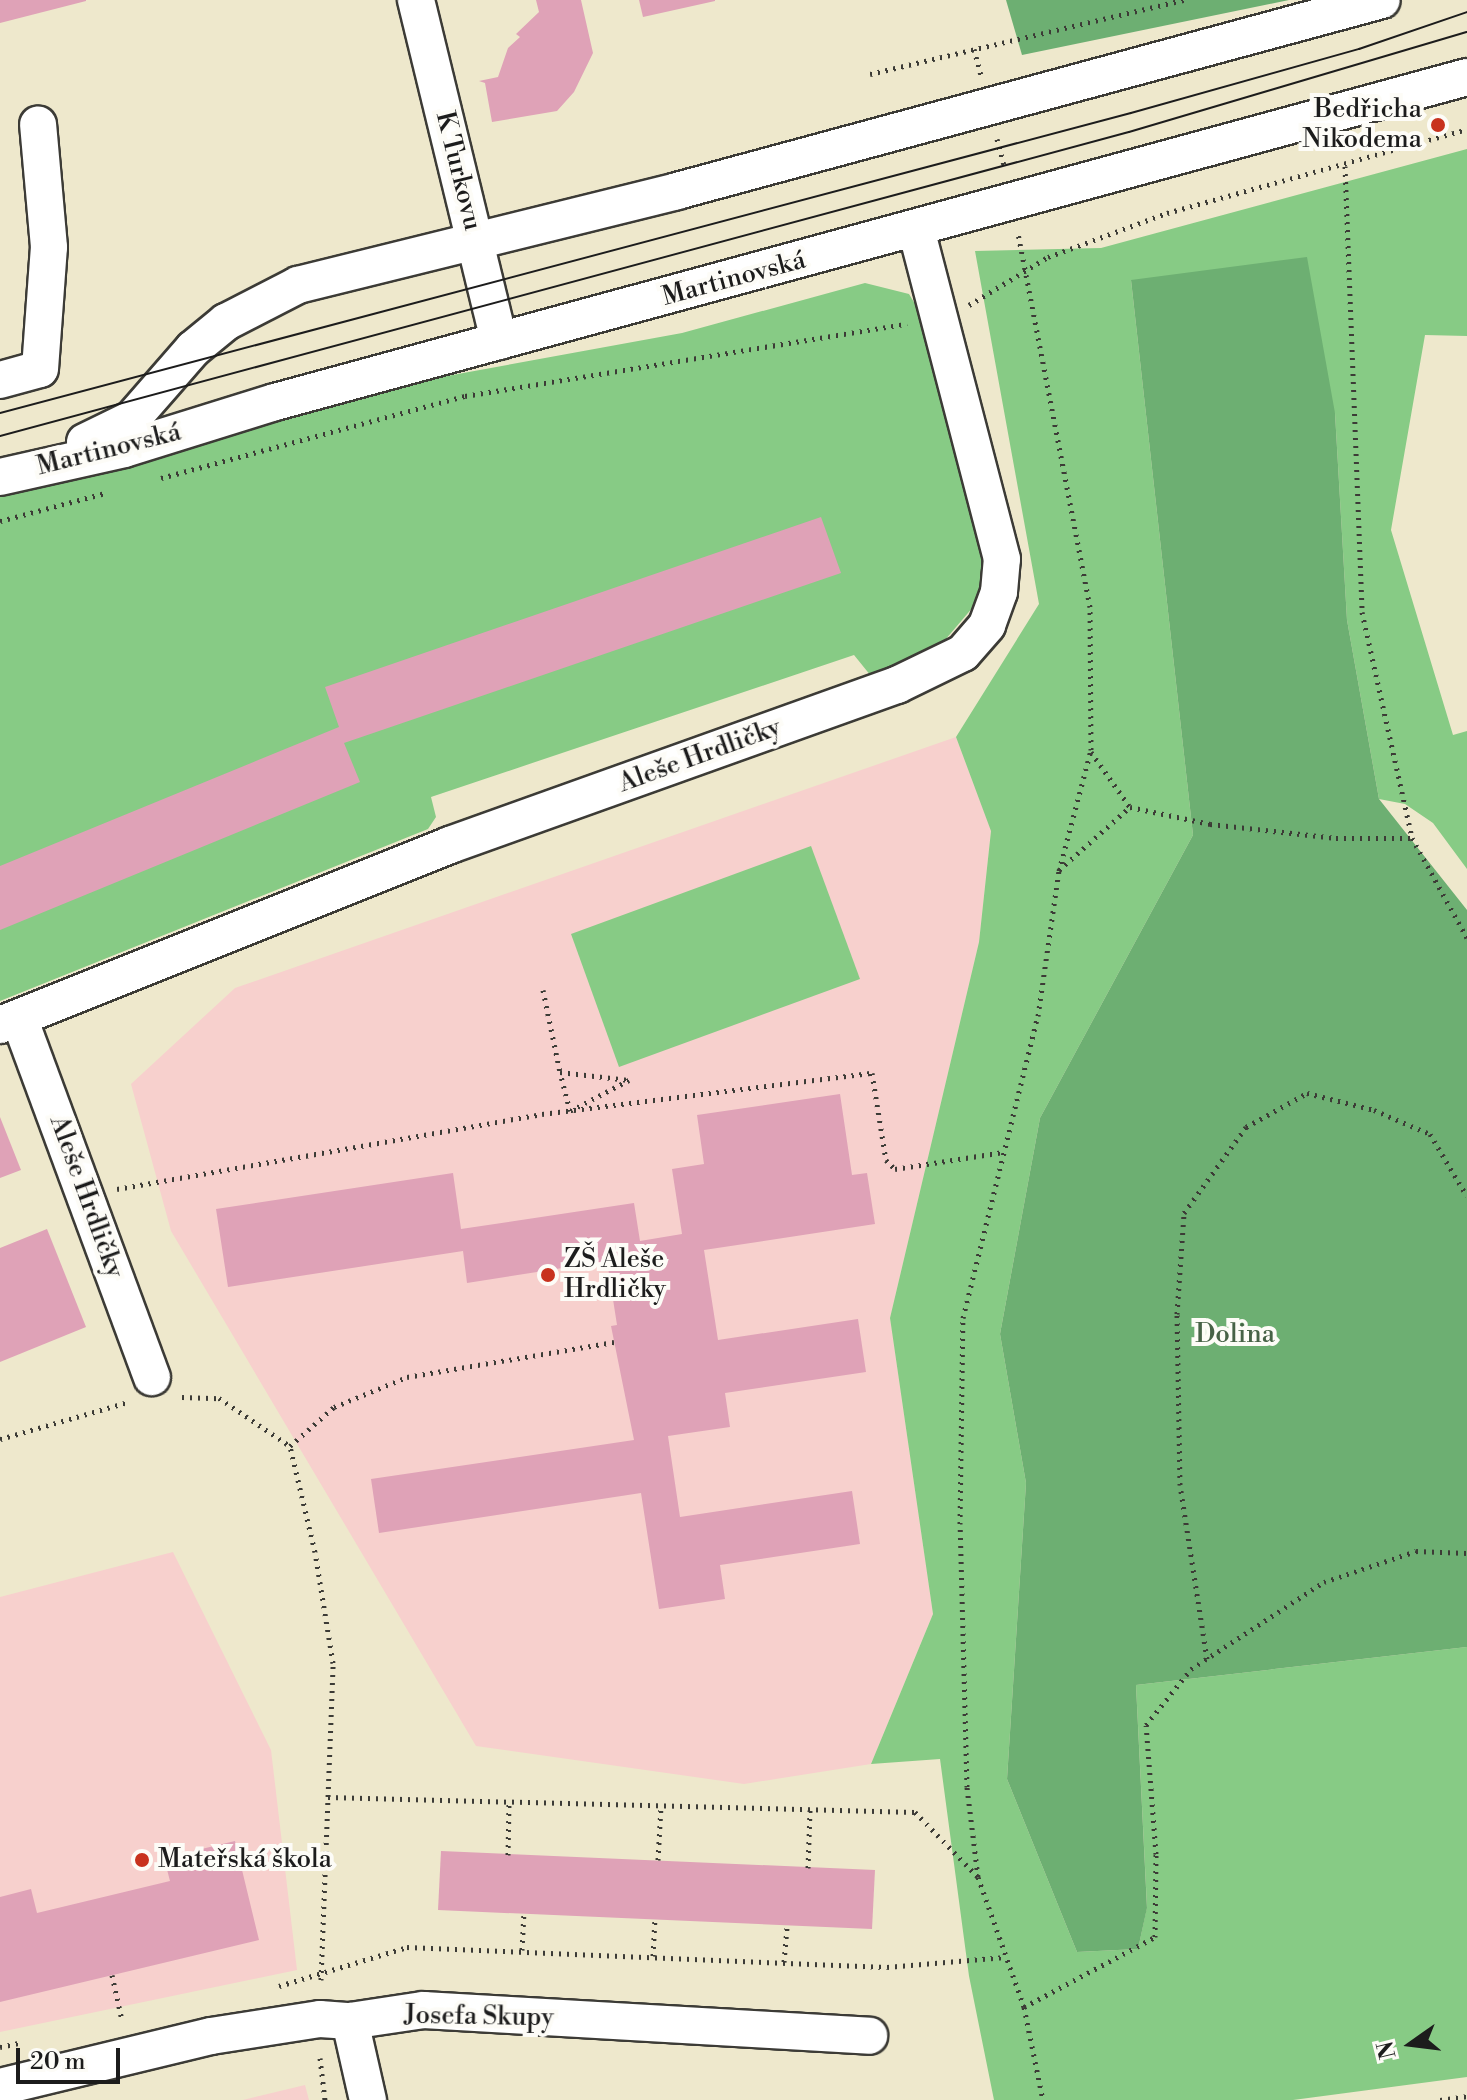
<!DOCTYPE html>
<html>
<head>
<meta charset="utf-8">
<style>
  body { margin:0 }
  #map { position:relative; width:1467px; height:2100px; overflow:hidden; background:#eee8cc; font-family:"Libre Bodoni",serif }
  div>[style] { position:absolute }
  .built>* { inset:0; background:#f7d0cd }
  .green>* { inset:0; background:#87cb85 }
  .forest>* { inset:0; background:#6daf72 }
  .building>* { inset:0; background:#dfa2b7 }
  .path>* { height:5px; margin-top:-2.5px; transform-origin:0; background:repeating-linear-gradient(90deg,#3c3b36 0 2px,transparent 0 8px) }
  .roads { filter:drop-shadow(2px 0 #3c3b36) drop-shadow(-2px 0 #3c3b36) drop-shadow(0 2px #3c3b36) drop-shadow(0 -2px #3c3b36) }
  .minor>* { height:36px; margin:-18px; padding:0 18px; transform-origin:18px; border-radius:18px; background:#fff }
  .tram>* { height:2px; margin:-1px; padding:0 1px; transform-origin:1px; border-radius:1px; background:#1c1c1c }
  .dots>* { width:22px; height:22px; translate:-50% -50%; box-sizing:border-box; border:4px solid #fdfcf7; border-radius:50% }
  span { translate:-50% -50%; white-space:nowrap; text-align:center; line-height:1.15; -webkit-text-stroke:8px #fdfcf7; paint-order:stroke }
  .poi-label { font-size:26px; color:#1c1c1c }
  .right { translate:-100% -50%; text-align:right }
  .left { translate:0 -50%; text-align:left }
  .street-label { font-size:26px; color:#1c1c1c }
  .park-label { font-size:26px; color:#476246 }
  .north { position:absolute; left:1371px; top:2004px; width:80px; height:80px; -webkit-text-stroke:6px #fdfcf7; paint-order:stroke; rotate:256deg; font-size:22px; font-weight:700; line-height:32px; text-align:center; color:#1c1c1c }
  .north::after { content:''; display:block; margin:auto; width:28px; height:36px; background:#1c1c1c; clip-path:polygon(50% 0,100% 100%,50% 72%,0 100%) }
  .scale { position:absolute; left:16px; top:2048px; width:104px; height:36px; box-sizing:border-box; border:4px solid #1c1c1c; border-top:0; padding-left:10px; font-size:24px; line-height:28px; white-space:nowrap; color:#1c1c1c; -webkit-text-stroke:6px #fdfcf7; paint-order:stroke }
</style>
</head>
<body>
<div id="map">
  <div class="built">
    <i style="clip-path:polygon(956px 737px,991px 830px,979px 942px,890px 1318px,933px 1614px,871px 1764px,744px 1784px,476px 1746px,171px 1231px,131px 1084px,235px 988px)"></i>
    <i style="clip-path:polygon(173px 1552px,271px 1750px,297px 1970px,0 2032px,0 1597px)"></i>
    <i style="clip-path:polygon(305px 2085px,309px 2100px,243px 2100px)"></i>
  </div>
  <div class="green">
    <i style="clip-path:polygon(1467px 149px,1467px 336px,1425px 335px,1391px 530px,1453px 735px,1467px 731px,1467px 869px,1433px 823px,1405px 804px,1379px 799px,1347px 620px,1335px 413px,1131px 280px,1193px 835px,1040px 1118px,1000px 1334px,1026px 1483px,1007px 1779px,1077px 1952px,1138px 1949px,1147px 1907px,1136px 1685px,1467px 1647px,1467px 2077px,1293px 2100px,994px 2100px,969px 1976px,940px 1759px,871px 1764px,933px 1614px,890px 1318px,979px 942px,991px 831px,956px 737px,1039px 604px,975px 251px,1101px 248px)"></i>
    <i style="clip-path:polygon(865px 283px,909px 294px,921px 314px,984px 552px,979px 600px,945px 640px,922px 657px,871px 676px,854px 655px,431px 797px,436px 817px,428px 829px,0 1001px,0 496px,436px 378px,682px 333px)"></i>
    <i style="clip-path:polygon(811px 846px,860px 979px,619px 1067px,571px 934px)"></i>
  </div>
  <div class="forest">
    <i style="clip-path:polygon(1006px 0,1289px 0,1022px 55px)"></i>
    <i style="clip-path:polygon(1307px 257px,1335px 413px,1347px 620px,1379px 799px,1467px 910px,1467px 1647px,1136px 1685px,1147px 1908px,1138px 1949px,1077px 1952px,1007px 1779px,1026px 1483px,1000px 1334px,1040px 1118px,1193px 835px,1131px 280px)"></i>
  </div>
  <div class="building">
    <i style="clip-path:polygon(0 0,86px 0,86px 1px,0 23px)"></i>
    <i style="clip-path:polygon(536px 0,581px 0,593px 53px,574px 92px,557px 111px,492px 122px,485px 83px,479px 81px,498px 77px,508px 48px,520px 37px,516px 34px,539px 12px)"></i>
    <i style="clip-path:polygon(639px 0,715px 0,715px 1px,643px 17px)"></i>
    <i style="clip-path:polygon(821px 517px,841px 573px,344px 743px,360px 782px,0 930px,0 866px,339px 727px,325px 687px)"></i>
    <i style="clip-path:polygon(840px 1094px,852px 1175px,867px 1173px,875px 1224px,704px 1250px,718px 1340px,858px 1319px,866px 1372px,725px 1393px,730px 1427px,668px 1436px,680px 1517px,852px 1491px,860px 1544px,720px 1565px,725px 1599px,659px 1609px,641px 1493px,379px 1533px,371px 1479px,634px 1440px,611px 1326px,617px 1325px,607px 1261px,467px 1283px,463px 1251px,228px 1287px,216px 1209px,453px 1173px,461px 1229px,634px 1203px,640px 1241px,682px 1234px,672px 1169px,704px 1164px,697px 1115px)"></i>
    <i style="clip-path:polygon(0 1117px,21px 1170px,0 1178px)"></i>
    <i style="clip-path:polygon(47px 1229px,86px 1327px,0 1362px,0 1248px)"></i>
    <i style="clip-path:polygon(235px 1841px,259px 1940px,0 2002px,0 1897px,31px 1889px,37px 1913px,170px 1881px,164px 1858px)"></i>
    <i style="clip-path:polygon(441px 1851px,875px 1870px,872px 1929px,438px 1910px)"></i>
  </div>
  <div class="path">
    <i style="left:974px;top:49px;width:27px;rotate:75deg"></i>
    <i style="left:870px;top:74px;width:323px;rotate:-13.3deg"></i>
    <i style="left:997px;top:139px;width:30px;rotate:75deg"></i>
    <i style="left:1345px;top:166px;width:446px;rotate:87.8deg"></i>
    <i style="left:1362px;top:612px;width:231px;rotate:77.5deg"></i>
    <i style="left:1412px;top:838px;width:114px;rotate:61.2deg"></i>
    <i style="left:969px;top:305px;width:92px;rotate:-31.3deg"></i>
    <i style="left:1048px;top:257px;width:127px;rotate:-20.3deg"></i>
    <i style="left:1167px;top:213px;width:312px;rotate:-15.6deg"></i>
    <i style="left:161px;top:478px;width:315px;rotate:-15.1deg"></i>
    <i style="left:465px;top:396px;width:448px;rotate:-9.3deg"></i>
    <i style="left:0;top:521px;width:109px;rotate:-14.9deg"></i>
    <i style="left:1091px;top:752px;width:67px;rotate:54.7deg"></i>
    <i style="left:1130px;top:807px;width:82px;rotate:12deg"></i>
    <i style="left:1210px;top:824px;width:127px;rotate:6.3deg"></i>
    <i style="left:1336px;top:838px;width:76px"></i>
    <i style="left:1059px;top:870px;width:95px;rotate:-41.6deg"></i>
    <i style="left:543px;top:990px;width:84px;rotate:78.3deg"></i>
    <i style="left:560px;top:1072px;width:69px;rotate:6.6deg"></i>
    <i style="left:629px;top:1080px;width:67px;rotate:152.3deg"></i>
    <i style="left:570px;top:1111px;width:40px;rotate:-104.4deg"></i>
    <i style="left:117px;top:1189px;width:432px;rotate:-10deg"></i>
    <i style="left:542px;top:1114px;width:333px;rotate:-7.1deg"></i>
    <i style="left:872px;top:1073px;width:88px;rotate:80.9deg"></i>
    <i style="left:886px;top:1160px;width:13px;rotate:45deg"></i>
    <i style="left:895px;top:1169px;width:110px;rotate:-8.9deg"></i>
    <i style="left:182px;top:1397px;width:37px;rotate:2deg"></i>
    <i style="left:219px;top:1398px;width:86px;rotate:34.1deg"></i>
    <i style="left:0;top:1439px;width:133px;rotate:-16.1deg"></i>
    <i style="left:1207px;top:1659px;width:176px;rotate:-98.8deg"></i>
    <i style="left:1180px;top:1485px;width:171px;rotate:-91deg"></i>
    <i style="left:1177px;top:1314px;width:101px;rotate:-86deg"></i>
    <i style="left:1184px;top:1213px;width:106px;rotate:-54.2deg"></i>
    <i style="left:1246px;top:1127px;width:70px;rotate:-29.1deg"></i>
    <i style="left:1307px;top:1093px;width:69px;rotate:14.2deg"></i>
    <i style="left:1374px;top:1110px;width:61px;rotate:23.2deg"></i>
    <i style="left:1430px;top:1134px;width:72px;rotate:59.2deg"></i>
    <i style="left:328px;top:1797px;width:587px;rotate:1.46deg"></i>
    <i style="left:915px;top:1812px;width:91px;rotate:45.9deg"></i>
    <i style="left:978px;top:1877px;width:138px;rotate:70.5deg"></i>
    <i style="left:1024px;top:2007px;width:95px;rotate:78.5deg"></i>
    <i style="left:508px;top:1855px;width:53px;rotate:-88.9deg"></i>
    <i style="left:658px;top:1860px;width:53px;rotate:-86.8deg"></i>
    <i style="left:808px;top:1868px;width:58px;rotate:-88deg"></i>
    <i style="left:978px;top:1877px;width:91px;rotate:-97deg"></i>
    <i style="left:967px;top:1787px;width:263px;rotate:-91.5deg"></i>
    <i style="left:960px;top:1524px;width:206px;rotate:-89.2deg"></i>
    <i style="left:963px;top:1318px;width:311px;rotate:-76.1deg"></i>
    <i style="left:1038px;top:1016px;width:147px;rotate:-81.8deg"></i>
    <i style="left:1059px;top:871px;width:125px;rotate:-75.2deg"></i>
    <i style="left:1091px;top:750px;width:143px;rotate:-90.4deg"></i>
    <i style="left:1090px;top:607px;width:381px;rotate:-100.9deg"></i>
    <i style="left:522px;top:1950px;width:36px;rotate:-87deg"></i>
    <i style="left:653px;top:1956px;width:36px;rotate:-87deg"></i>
    <i style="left:784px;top:1962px;width:37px;rotate:-85deg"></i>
    <i style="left:112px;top:1975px;width:46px;rotate:77.5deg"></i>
    <i style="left:321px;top:1980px;width:317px;rotate:-87.8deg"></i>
    <i style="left:333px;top:1663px;width:112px;rotate:-99.2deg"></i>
    <i style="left:315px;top:1552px;width:109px;rotate:-103.3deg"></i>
    <i style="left:290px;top:1446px;width:59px;rotate:-41.6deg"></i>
    <i style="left:334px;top:1407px;width:79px;rotate:-22.3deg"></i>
    <i style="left:407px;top:1377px;width:210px;rotate:-9.6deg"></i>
    <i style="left:279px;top:1986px;width:134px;rotate:-16.9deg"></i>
    <i style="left:407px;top:1947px;width:480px;rotate:2.4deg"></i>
    <i style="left:887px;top:1967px;width:119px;rotate:-4.8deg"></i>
    <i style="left:1024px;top:2007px;width:149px;rotate:-28.1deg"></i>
    <i style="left:1155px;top:1937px;width:83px;rotate:-89.3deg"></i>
    <i style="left:1156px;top:1854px;width:129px;rotate:-94.4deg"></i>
    <i style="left:1146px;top:1725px;width:72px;rotate:-51.2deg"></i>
    <i style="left:1191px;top:1669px;width:159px;rotate:-33.2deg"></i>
    <i style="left:1324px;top:1582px;width:97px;rotate:-18.6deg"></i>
    <i style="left:1416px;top:1551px;width:51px;rotate:2.2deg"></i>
    <i style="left:0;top:2047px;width:19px;rotate:-12deg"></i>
    <i style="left:320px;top:2058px;width:42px;rotate:83.2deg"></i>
    <i style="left:1440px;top:2100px;width:27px;rotate:-8deg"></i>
  </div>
  <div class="roads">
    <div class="minor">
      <i style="left:416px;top:0;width:351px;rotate:76.3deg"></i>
      <i style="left:0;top:380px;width:41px;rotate:-15.4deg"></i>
      <i style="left:40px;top:369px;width:122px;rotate:-85.8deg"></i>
      <i style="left:49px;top:247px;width:123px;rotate:-95.1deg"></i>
      <i style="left:85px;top:442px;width:52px;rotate:-26.1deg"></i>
      <i style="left:132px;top:419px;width:93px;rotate:-48.9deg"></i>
      <i style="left:193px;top:349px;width:43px;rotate:-39.3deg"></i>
      <i style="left:226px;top:322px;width:81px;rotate:-27.2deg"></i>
      <i style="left:298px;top:285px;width:390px;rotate:-13.9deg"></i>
      <i style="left:677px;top:191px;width:730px;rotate:-15.16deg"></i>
      <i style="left:0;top:477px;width:127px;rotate:-12.7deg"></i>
      <i style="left:124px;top:449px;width:158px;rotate:-17.3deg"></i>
      <i style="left:275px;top:402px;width:1236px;rotate:-15.25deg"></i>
      <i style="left:19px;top:1018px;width:383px;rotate:69.7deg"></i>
      <i style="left:0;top:1025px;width:485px;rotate:-21.8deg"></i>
      <i style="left:450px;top:845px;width:475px;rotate:-19.7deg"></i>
      <i style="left:897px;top:685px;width:73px;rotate:-25.9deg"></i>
      <i style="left:963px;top:653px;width:37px;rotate:-49deg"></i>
      <i style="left:987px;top:625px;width:35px;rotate:-70deg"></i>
      <i style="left:999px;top:592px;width:33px;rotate:-85deg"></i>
      <i style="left:1002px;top:559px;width:340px;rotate:-104.6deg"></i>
      <i style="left:350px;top:2021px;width:81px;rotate:77.2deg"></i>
      <i style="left:0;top:2087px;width:217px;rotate:-13.6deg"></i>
      <i style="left:211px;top:2036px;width:110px;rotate:-8.9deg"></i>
      <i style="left:320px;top:2019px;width:30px;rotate:4deg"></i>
      <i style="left:350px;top:2021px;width:75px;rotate:-8.5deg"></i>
      <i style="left:424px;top:2010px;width:446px;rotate:3.3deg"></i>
    </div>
  </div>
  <div class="tram">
    <i style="left:0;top:413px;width:1170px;rotate:-14.86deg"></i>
    <i style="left:1131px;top:113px;width:237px;rotate:-15.7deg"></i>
    <i style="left:1359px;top:49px;width:114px;rotate:-18.9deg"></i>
    <i style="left:0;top:436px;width:1169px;rotate:-15.07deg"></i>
    <i style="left:1129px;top:132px;width:352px;rotate:-16.5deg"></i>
  </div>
  <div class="dots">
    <i style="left:1438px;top:125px;background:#c8321e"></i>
    <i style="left:548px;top:1275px;background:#c8321e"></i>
    <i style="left:142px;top:1860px;background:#c8321e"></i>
  </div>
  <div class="poi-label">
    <span class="right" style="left:1422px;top:125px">Bedřicha<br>Nikodema</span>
    <span class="left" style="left:564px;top:1275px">ZŠ Aleše<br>Hrdličky</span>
    <span class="left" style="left:158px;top:1860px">Mateřská škola</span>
  </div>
  <div class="street-label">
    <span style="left:458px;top:171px;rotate:76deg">K Turkovu</span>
    <span style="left:734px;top:279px;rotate:-15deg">Martinovská</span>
    <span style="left:109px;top:450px;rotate:-14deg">Martinovská</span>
    <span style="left:700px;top:756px;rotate:-20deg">Aleše Hrdličky</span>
    <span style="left:86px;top:1197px;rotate:70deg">Aleše Hrdličky</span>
    <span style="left:479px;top:2017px;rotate:1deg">Josefa Skupy</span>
  </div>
  <div class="park-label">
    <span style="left:1235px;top:1335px">Dolina</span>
  </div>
  <div class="north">N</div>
  <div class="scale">20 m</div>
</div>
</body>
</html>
